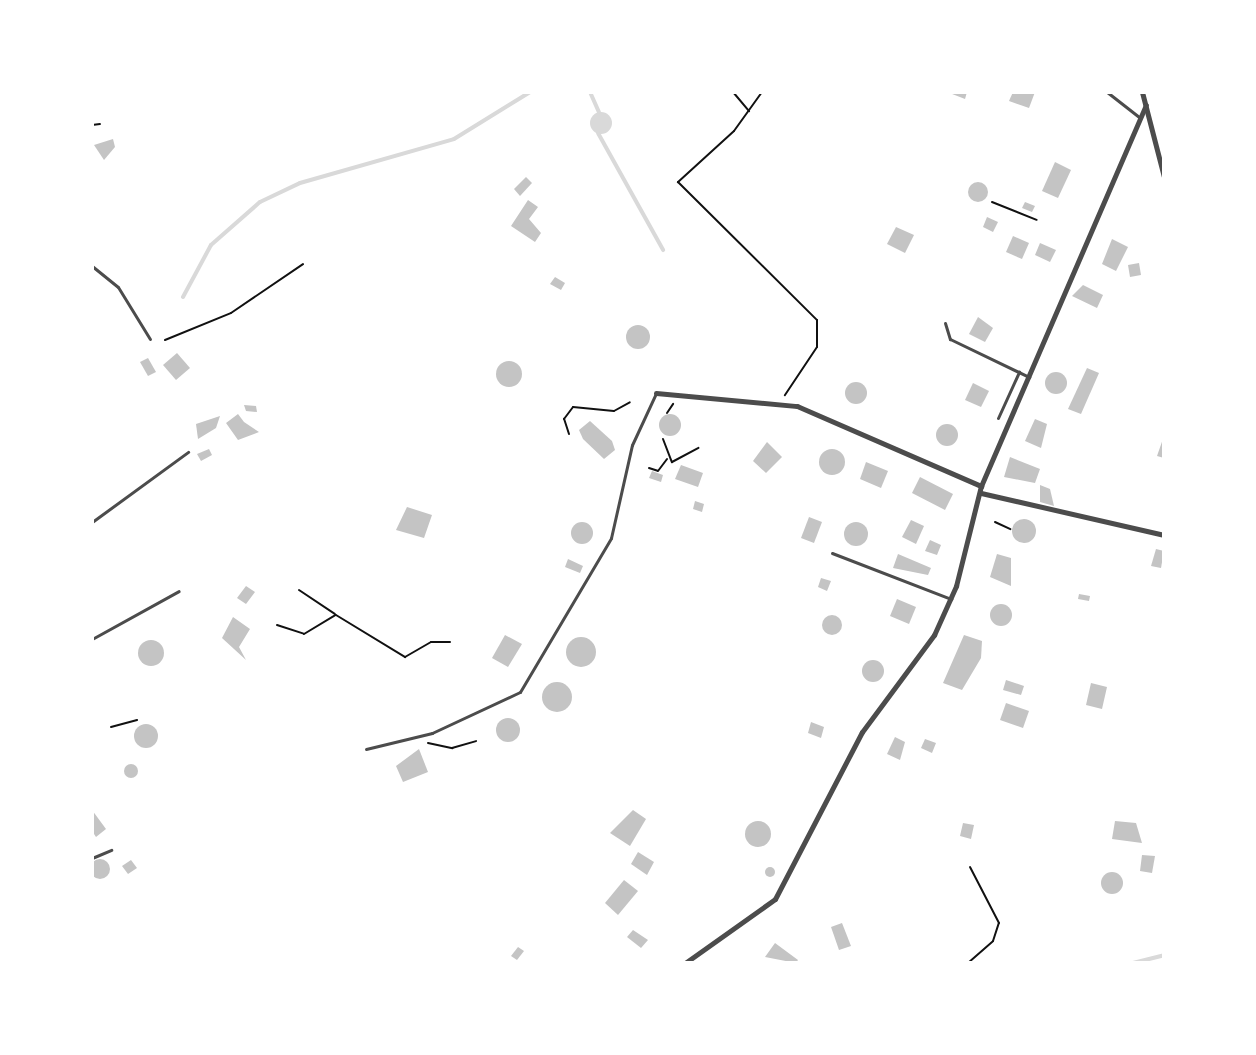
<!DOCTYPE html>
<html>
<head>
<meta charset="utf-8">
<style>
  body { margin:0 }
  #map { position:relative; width:1256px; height:1055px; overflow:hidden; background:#fff; font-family:Cabin,sans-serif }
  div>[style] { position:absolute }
  .water>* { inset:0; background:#d9d9d9 }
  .round { border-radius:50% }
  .stream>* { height:4px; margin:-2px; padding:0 2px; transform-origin:2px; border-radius:2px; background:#d9d9d9 }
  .building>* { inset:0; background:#c4c4c4 }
  .path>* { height:2px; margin:-1px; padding:0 1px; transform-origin:1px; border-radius:1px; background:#111 }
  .service>* { height:3px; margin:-1.5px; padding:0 1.5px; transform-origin:1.5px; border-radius:1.5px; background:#4c4c4c }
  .minor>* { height:5px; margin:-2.5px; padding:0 2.5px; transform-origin:2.5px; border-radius:2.5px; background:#4c4c4c }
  span { translate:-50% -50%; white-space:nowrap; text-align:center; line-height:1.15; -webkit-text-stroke:6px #fff; paint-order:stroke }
  .frame { position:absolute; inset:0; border:94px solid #fff; pointer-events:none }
</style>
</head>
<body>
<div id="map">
  <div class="water">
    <i class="round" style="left:590px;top:112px;width:22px;height:22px"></i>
  </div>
  <div class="stream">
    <i style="left:590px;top:92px;width:22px;rotate:66deg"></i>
    <i style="left:598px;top:133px;width:134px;rotate:60.9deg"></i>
    <i style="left:183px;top:297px;width:59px;rotate:-61.7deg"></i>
    <i style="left:211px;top:245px;width:65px;rotate:-41.3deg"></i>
    <i style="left:260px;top:202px;width:44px;rotate:-25.4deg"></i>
    <i style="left:300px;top:183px;width:160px;rotate:-15.9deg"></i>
    <i style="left:454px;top:139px;width:89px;rotate:-31.7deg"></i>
    <i style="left:1133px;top:963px;width:32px;rotate:-14deg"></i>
  </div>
  <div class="building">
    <i style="clip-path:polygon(947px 92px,967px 92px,965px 99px)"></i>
    <i style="clip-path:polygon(1013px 92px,1035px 92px,1029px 108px,1009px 101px)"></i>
    <i style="clip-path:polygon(113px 139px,115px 147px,104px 160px,94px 145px)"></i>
    <i style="clip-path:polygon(1055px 162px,1071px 170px,1058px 198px,1042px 191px)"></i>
    <i style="clip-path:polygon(526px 177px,532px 183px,520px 196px,514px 189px)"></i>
    <i class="round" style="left:968px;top:182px;width:20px;height:20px"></i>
    <i style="clip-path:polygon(528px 200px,538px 207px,529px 219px,541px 233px,535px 242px,511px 226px)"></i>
    <i style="clip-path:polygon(1025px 202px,1035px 206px,1032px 212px,1022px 208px)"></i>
    <i style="clip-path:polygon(987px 217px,998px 222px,993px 232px,983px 227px)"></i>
    <i style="clip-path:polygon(896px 227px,914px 235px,905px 253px,887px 244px)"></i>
    <i style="clip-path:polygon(1013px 236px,1029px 243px,1022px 259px,1006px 252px)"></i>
    <i style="clip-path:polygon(1112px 239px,1128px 247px,1116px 271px,1102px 264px)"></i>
    <i style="clip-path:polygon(1040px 243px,1056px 250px,1050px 262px,1035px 255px)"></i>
    <i style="clip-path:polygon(1139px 263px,1141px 275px,1130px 277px,1128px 265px)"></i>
    <i style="clip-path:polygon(555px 277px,565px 283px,561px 290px,550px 284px)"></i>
    <i style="clip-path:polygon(1083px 285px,1103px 295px,1097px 308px,1072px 296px)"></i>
    <i style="clip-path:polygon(978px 317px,993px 328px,985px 342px,969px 334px)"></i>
    <i class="round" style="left:626px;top:325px;width:24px;height:24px"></i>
    <i style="clip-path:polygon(177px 353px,190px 368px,176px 380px,163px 365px)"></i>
    <i style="clip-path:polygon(148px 358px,156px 372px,148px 376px,140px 362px)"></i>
    <i class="round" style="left:496px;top:361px;width:26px;height:26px"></i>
    <i style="clip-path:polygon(1087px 368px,1099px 373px,1081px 414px,1068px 409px)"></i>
    <i class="round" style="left:1045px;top:372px;width:22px;height:22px"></i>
    <i class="round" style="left:845px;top:382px;width:22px;height:22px"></i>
    <i style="clip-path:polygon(973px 383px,989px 391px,981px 407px,965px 400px)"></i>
    <i style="clip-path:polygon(244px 405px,256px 406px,257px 412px,246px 411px)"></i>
    <i style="clip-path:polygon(238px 414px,244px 422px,259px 432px,238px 440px,226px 423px)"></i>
    <i class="round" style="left:659px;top:414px;width:22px;height:22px"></i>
    <i style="clip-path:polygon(220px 416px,216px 428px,198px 439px,196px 424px)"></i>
    <i style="clip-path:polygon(1035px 419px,1047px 424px,1041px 448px,1025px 441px)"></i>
    <i style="clip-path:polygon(590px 421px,612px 441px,615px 450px,604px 459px,583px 439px,579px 430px)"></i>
    <i class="round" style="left:936px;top:424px;width:22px;height:22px"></i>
    <i style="clip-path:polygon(1164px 436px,1164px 458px,1157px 456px)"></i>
    <i style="clip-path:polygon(767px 442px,782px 457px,766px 473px,753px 461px)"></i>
    <i style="clip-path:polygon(209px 449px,212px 455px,201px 461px,197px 454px)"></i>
    <i class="round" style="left:819px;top:449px;width:26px;height:26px"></i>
    <i style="clip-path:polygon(1010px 457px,1040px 469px,1035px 483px,1004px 477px)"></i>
    <i style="clip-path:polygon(866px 462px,888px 471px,881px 488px,860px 479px)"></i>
    <i style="clip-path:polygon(681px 465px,703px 473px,698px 487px,675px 479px)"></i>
    <i style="clip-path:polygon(652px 471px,663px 475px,661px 482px,649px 478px)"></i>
    <i style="clip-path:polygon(920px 477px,953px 494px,945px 510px,912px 493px)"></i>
    <i style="clip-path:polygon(1040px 485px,1050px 489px,1054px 506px,1040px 502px)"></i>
    <i style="clip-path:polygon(695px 501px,704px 504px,702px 512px,693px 509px)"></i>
    <i style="clip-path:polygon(407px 507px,432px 515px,424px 538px,396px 530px)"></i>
    <i style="clip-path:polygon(809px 517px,822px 522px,814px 543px,801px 538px)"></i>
    <i class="round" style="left:1012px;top:519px;width:24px;height:24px"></i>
    <i style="clip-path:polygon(911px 520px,924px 526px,916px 544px,902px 537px)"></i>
    <i class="round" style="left:844px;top:522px;width:24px;height:24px"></i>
    <i class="round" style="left:571px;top:522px;width:22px;height:22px"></i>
    <i style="clip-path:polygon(930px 540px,941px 545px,937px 555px,925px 551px)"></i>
    <i style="clip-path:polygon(1156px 549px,1164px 551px,1161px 568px,1151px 566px)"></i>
    <i style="clip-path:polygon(898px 554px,931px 568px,928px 575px,893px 568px)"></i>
    <i style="clip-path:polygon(997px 554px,1011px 558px,1011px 586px,990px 577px)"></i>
    <i style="clip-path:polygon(568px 559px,583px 566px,580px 573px,565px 567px)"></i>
    <i style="clip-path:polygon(821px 578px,831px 581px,827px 591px,818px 587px)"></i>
    <i style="clip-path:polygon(246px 586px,255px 592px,246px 604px,237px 598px)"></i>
    <i style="clip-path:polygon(1079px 594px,1090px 596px,1089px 601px,1078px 599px)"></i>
    <i style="clip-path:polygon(897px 599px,916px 607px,909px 624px,890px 616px)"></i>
    <i class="round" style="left:990px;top:604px;width:22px;height:22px"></i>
    <i class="round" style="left:822px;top:615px;width:20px;height:20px"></i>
    <i style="clip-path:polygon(233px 617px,250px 629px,239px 647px,246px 660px,222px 638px)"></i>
    <i style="clip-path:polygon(505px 635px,522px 644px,508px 667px,492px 658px)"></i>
    <i style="clip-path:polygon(964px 635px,982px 641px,981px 658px,962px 690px,943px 683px)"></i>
    <i class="round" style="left:566px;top:637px;width:30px;height:30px"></i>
    <i class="round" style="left:138px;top:640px;width:26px;height:26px"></i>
    <i class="round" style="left:862px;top:660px;width:22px;height:22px"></i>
    <i style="clip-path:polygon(1006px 680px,1024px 686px,1021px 695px,1003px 690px)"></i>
    <i class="round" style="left:542px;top:682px;width:30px;height:30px"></i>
    <i style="clip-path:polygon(1091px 683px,1107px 687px,1102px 709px,1086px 705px)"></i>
    <i style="clip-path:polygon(1006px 703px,1029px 711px,1023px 728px,1000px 720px)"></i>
    <i class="round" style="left:496px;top:718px;width:24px;height:24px"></i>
    <i style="clip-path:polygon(811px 722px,824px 727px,821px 738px,808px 733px)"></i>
    <i class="round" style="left:134px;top:724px;width:24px;height:24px"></i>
    <i style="clip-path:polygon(895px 737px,905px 742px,900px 760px,887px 754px)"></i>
    <i style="clip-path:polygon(925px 739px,936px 743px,932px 753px,921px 748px)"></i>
    <i style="clip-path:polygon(419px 749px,428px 772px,403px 782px,396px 766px)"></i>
    <i class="round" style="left:124px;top:764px;width:14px;height:14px"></i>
    <i style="clip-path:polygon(92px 810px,106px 829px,96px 837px,92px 831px)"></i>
    <i style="clip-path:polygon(633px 810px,646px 819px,630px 846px,610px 833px)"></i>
    <i class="round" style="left:745px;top:821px;width:26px;height:26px"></i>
    <i style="clip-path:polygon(1115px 821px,1136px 823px,1142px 843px,1112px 839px)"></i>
    <i style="clip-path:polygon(963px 823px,974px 825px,971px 839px,960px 836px)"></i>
    <i style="clip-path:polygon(638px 852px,654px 862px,647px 875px,631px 864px)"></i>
    <i style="clip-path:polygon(1142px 855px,1155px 856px,1152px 873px,1140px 871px)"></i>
    <i class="round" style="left:90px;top:859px;width:20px;height:20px"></i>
    <i style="clip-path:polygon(131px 860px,137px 868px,128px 874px,122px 866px)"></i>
    <i class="round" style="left:765px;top:867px;width:10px;height:10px"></i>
    <i class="round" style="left:1101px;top:872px;width:22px;height:22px"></i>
    <i style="clip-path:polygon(624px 880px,638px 891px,618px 915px,605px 903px)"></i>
    <i style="clip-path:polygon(842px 923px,851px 946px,839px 950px,831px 927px)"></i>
    <i style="clip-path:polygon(633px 930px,648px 940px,641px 948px,627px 937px)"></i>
    <i style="clip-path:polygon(775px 943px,798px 960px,796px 963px,765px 957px)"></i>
    <i style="clip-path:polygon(518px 947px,524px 951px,517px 960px,511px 956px)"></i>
  </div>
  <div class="path">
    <i style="left:733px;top:92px;width:25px;rotate:50deg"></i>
    <i style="left:762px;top:92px;width:48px;rotate:125.7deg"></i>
    <i style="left:734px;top:131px;width:76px;rotate:137.7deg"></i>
    <i style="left:678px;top:182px;width:196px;rotate:44.8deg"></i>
    <i style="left:817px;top:320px;width:27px;rotate:90deg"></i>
    <i style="left:817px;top:347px;width:58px;rotate:123.7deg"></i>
    <i style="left:92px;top:125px;width:8px;rotate:-7deg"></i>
    <i style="left:992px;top:202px;width:48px;rotate:21.8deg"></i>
    <i style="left:165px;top:340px;width:71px;rotate:-22.2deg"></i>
    <i style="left:231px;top:313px;width:87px;rotate:-34.2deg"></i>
    <i style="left:667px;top:413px;width:11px;rotate:-56deg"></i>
    <i style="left:569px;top:434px;width:16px;rotate:-108deg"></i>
    <i style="left:564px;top:419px;width:15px;rotate:-53deg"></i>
    <i style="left:573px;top:407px;width:41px;rotate:5.6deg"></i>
    <i style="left:614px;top:411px;width:18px;rotate:-29deg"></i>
    <i style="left:663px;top:439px;width:25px;rotate:69deg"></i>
    <i style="left:672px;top:462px;width:30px;rotate:-28deg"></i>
    <i style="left:649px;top:468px;width:9px;rotate:18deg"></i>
    <i style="left:658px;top:471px;width:15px;rotate:-53deg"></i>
    <i style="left:995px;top:522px;width:17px;rotate:25deg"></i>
    <i style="left:299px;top:590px;width:43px;rotate:33.7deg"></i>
    <i style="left:277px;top:625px;width:28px;rotate:18deg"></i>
    <i style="left:304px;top:634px;width:37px;rotate:-31deg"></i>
    <i style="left:336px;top:615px;width:81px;rotate:31.3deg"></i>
    <i style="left:405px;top:657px;width:30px;rotate:-30deg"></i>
    <i style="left:431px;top:642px;width:19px"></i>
    <i style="left:111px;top:727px;width:27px;rotate:-15deg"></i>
    <i style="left:428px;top:743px;width:25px;rotate:12deg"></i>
    <i style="left:452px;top:748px;width:25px;rotate:-16deg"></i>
    <i style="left:968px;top:963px;width:33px;rotate:-41deg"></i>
    <i style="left:993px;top:941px;width:19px;rotate:-72deg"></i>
    <i style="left:999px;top:923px;width:63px;rotate:-117.4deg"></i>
  </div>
  <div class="service">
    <i style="left:1107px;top:92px;width:41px;rotate:38deg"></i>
    <i style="left:92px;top:266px;width:33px;rotate:39deg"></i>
    <i style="left:118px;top:287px;width:61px;rotate:58.4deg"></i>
    <i style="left:945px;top:323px;width:17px;rotate:73deg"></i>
    <i style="left:950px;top:339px;width:88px;rotate:25.7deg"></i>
    <i style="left:998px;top:418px;width:51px;rotate:-65.5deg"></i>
    <i style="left:92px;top:522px;width:119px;rotate:-36.1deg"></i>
    <i style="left:832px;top:553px;width:128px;rotate:21.1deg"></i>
    <i style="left:92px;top:639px;width:99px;rotate:-28.9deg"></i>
    <i style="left:366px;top:749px;width:68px;rotate:-13.6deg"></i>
    <i style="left:432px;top:733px;width:97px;rotate:-25deg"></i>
    <i style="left:520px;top:692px;width:179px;rotate:-59.4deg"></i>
    <i style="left:611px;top:538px;width:95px;rotate:-77.3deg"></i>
    <i style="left:632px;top:445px;width:57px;rotate:-65.2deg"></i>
    <i style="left:92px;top:858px;width:21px;rotate:-23deg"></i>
  </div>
  <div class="minor">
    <i style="left:1142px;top:92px;width:88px;rotate:75.5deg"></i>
    <i style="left:656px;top:393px;width:142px;rotate:5.3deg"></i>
    <i style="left:797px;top:406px;width:201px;rotate:23.5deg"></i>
    <i style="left:981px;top:493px;width:188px;rotate:12.9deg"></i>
    <i style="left:685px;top:963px;width:110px;rotate:-35.4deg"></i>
    <i style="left:775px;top:899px;width:188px;rotate:-62.5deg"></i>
    <i style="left:862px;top:732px;width:121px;rotate:-53.4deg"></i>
    <i style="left:934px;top:635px;width:54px;rotate:-65.8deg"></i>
    <i style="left:956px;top:586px;width:103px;rotate:-76deg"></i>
    <i style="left:981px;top:486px;width:415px;rotate:-66.6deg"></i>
  </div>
  <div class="frame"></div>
</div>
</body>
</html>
